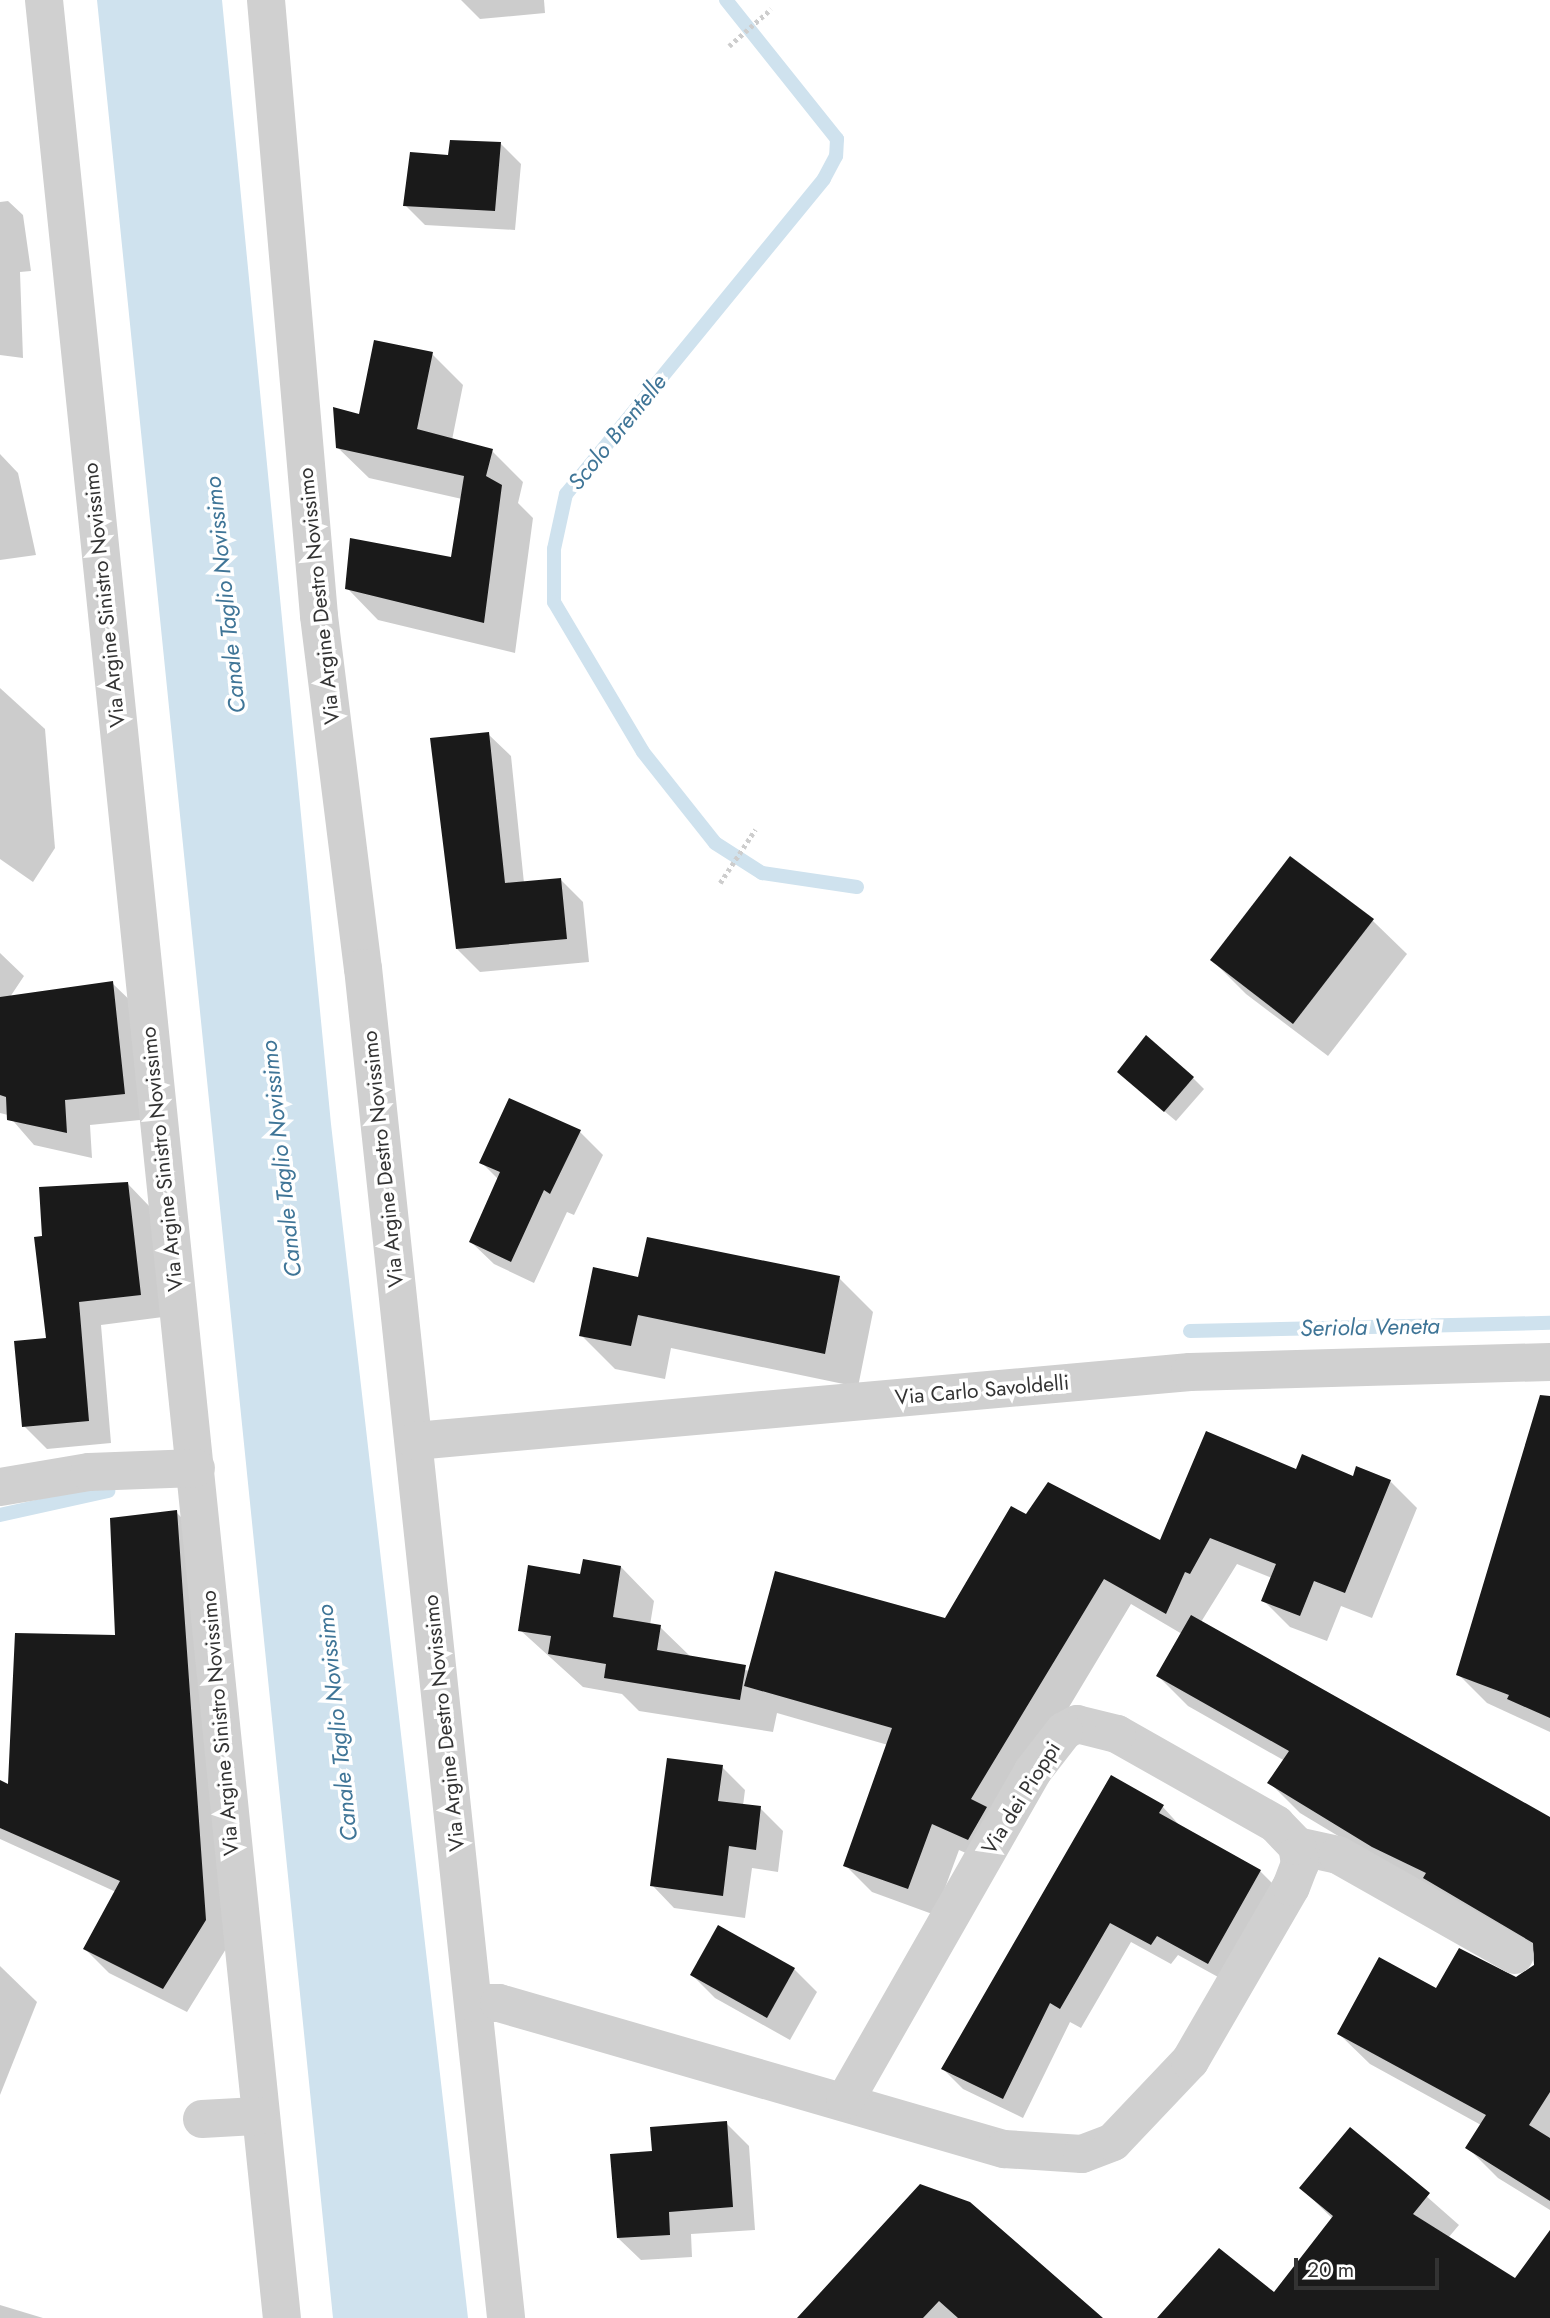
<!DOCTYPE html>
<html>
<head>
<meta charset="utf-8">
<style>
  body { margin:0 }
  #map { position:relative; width:1550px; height:2318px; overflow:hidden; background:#fff; font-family:Jost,sans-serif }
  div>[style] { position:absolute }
  .water>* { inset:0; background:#cfe2ee }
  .shadow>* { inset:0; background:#0003 }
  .stream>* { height:14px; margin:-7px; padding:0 7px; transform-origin:7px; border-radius:7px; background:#cfe2ee }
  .building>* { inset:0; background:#1a1a1a }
  .path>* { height:4.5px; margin-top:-2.25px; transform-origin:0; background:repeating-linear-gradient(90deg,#cdcdcd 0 3.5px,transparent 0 7px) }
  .minor>* { height:38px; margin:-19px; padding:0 19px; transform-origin:19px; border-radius:19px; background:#d0d0d0 }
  span { translate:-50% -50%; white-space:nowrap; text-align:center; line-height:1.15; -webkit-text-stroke:7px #fff; paint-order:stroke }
  .street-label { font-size:21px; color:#333 }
  .water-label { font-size:23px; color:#3f7597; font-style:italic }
  .scale { position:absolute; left:1294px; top:2258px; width:145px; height:32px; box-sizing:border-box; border:4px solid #333; border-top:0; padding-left:9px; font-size:21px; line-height:24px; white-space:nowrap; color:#333; -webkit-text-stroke:5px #fff; paint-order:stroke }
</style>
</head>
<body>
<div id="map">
  <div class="water">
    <i style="clip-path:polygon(97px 0,222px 0,331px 1124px,468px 2318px,333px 2318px)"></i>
  </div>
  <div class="shadow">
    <i style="clip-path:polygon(461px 0,544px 0,545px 13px,480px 19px)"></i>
    <i style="clip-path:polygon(501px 144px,521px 164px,515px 230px,425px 225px,405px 205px,450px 156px)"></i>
    <i style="clip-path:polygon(8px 201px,23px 215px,31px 271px,20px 272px,23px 358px,0 355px,0 202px)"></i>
    <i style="clip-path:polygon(432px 354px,463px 385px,452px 440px,492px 451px,523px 482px,518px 503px,533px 518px,515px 653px,378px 620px,347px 588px,453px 559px,462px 499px,369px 478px,337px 447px,360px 416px)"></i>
    <i style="clip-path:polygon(0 454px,18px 473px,36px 555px,0 560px)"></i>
    <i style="clip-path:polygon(0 688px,45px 729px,55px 848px,33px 882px,0 859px)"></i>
    <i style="clip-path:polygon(488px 734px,511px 756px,524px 883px,560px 879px,583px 902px,589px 962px,480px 972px,457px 949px)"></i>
    <i style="clip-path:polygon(1291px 859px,1373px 921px,1407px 954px,1328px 1056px,1246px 994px,1212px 960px)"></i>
    <i style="clip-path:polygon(0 953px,24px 976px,10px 997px,112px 983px,138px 1008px,150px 1119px,90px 1125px,92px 1158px,34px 1145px,8px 1115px,0 1113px)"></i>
    <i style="clip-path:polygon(1193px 1078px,1204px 1089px,1176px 1121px,1131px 1083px)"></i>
    <i style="clip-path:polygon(580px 1132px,603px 1155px,574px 1215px,567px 1212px,534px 1283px,494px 1264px,471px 1242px,499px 1180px,481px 1162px)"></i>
    <i style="clip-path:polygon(128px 1184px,150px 1207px,163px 1317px,101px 1325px,111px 1443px,47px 1449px,24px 1426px,48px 1339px,44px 1238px)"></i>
    <i style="clip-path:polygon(839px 1278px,873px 1312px,858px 1387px,671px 1348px,665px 1379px,615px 1369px,581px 1335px,640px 1279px)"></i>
    <i style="clip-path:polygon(1550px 1424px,1550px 1732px,1487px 1703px,1458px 1674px)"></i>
    <i style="clip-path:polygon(1297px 1471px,1390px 1481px,1417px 1508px,1372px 1618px,1341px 1606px,1327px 1641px,1290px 1627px,1263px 1600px,1272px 1578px,1237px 1564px,1201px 1622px,1550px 1831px,1550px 2210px,1498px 2178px,1467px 2147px,1481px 2125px,1370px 2064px,1339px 2034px,1436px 1990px,1516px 1979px,1536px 1966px,1536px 1955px,1300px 1813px,1269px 1782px,1285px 1761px,1188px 1706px,1158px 1676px,1182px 1634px,1131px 1604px,1000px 1822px,995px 1866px,959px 1850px,935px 1915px,872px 1892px,845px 1865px,888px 1745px,777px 1713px,773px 1732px,639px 1711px,622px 1694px,583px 1687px,520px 1630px,582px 1576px,621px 1567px,654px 1601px,650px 1625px,660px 1627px,691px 1657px,750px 1671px,946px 1620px,1027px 1516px,1161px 1543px)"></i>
    <i style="clip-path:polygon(176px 1512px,200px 1536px,229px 1944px,187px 2012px,109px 1973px,85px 1949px,116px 1892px,0 1839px,0 1782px,10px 1786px,117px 1637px)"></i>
    <i style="clip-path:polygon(722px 1767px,745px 1790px,743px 1806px,760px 1808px,783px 1831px,778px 1872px,752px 1868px,745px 1918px,674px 1908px,652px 1885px)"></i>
    <i style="clip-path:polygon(1162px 1806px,1182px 1828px,1260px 1871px,1280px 1891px,1229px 1983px,1178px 1955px,1171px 1964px,1131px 1942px,1081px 2028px,1070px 2022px,1023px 2118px,963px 2089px,943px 2069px)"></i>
    <i style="clip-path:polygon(0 1966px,37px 2002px,0 2095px)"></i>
    <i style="clip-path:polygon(794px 1969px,817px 1992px,790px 2040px,715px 1998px,692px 1975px)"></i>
    <i style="clip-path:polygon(726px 2123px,749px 2146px,755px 2230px,691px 2234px,692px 2257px,641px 2260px,618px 2238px,654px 2153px)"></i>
    <i style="clip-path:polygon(1350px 2129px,1459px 2225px,1448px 2238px,1515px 2281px,1550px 2233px,1550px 2318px,1198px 2318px,1274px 2294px,1333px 2219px,1301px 2188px)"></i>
    <i style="clip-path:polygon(920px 2186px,1101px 2318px,799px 2318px)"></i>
    <i style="clip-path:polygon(0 2305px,43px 2318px,0 2318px)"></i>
  </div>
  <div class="stream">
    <i style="left:726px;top:0;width:178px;rotate:51.4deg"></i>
    <i style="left:837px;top:139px;width:17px;rotate:93deg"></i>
    <i style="left:836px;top:156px;width:26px;rotate:118deg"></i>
    <i style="left:824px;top:179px;width:407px;rotate:129.3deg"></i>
    <i style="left:566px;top:494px;width:56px;rotate:102.3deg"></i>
    <i style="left:554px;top:549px;width:53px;rotate:90deg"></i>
    <i style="left:554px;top:602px;width:174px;rotate:59.3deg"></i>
    <i style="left:643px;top:752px;width:116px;rotate:51.6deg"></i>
    <i style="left:715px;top:843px;width:56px;rotate:32.6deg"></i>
    <i style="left:762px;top:873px;width:96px;rotate:8.4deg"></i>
    <i style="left:1190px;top:1331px;width:360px;rotate:-1.3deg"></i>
    <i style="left:0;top:1515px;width:111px;rotate:-12.5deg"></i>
  </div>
  <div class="building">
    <i style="clip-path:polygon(450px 140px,501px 142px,495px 211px,403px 206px,410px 152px,448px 155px)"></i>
    <i style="clip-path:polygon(374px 340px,433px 352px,417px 429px,493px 449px,486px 476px,502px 485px,484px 623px,345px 589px,350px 538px,451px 557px,464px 476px,336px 448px,333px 407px,359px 414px)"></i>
    <i style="clip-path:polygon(489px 732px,505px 883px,561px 878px,567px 939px,456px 949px,430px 738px)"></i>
    <i style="clip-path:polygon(1290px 856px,1374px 919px,1293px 1024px,1210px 960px)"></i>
    <i style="clip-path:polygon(113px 981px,125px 1094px,65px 1100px,67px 1133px,7px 1120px,6px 1097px,0 1095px,0 997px)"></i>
    <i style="clip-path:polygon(1146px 1035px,1194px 1077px,1164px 1112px,1117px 1072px)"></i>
    <i style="clip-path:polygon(509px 1098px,581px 1130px,550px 1194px,544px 1190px,511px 1262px,469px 1242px,500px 1172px,479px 1163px)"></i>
    <i style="clip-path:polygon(128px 1182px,141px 1295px,79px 1302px,89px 1421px,22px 1427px,14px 1341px,46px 1338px,34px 1237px,42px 1236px,39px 1187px)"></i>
    <i style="clip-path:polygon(647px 1237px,840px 1276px,825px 1354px,638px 1315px,631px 1346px,579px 1336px,593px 1267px,638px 1277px)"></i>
    <i style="clip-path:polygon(1540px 1395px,1550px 1396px,1550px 1718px,1507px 1699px,1509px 1695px,1456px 1675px)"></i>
    <i style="clip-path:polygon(1206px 1431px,1296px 1469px,1302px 1454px,1353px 1476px,1356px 1466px,1391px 1480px,1345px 1593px,1314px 1581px,1300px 1616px,1261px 1601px,1276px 1564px,1210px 1538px,1190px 1574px,1185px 1572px,1166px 1614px,1104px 1579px,971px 1799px,987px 1807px,968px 1840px,932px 1824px,908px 1889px,843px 1866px,892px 1728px,744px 1686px,775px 1571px,945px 1618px,1011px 1506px,1026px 1514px,1048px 1482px,1160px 1540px)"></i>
    <i style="clip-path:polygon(177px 1510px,206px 1920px,163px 1989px,83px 1949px,120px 1881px,0 1828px,0 1780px,8px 1784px,15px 1633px,115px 1635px,110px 1518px)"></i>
    <i style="clip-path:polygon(583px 1559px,621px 1566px,613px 1617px,661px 1625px,657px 1650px,746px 1665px,740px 1700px,604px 1678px,606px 1664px,548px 1654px,551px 1636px,518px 1631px,528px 1565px,580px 1574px)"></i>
    <i style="clip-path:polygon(1191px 1615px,1550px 1817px,1550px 2092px,1529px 2125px,1550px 2138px,1550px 2201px,1465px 2148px,1486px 2115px,1337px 2034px,1379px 1957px,1436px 1988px,1459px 1948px,1516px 1977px,1534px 1965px,1533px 1943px,1423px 1878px,1426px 1873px,1372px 1847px,1267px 1783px,1289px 1751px,1156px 1676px)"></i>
    <i style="clip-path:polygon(667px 1758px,723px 1765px,718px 1801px,761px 1806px,756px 1850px,729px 1846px,723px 1896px,650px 1886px)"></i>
    <i style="clip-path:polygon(1111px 1775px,1164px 1805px,1159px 1813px,1261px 1870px,1208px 1964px,1157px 1936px,1151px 1945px,1110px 1923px,1060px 2009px,1050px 2003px,1003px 2099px,941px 2069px)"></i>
    <i style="clip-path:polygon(718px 1925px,795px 1968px,767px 2018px,690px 1975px)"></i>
    <i style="clip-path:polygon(727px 2121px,733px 2207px,669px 2212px,670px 2235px,617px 2238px,610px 2154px,652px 2151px,650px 2127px)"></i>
    <i style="clip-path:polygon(1350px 2127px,1430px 2193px,1413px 2214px,1515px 2278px,1550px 2230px,1550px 2318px,1157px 2318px,1219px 2248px,1274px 2292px,1333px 2216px,1299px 2188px)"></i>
    <i style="clip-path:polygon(920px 2184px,970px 2202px,1103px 2318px,958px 2318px,939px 2301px,923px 2318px,797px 2318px)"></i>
  </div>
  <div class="path">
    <i style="left:729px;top:46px;width:56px;rotate:-41.4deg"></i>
    <i style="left:720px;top:883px;width:64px;rotate:-56.6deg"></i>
  </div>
  <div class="minor">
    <i style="left:44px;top:0;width:2330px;rotate:84.14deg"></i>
    <i style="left:266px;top:0;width:618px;rotate:85.08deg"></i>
    <i style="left:319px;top:616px;width:355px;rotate:82.9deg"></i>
    <i style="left:363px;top:968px;width:1358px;rotate:83.95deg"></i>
    <i style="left:415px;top:1441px;width:778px;rotate:-5.09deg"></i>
    <i style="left:1190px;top:1372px;width:360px;rotate:-1.6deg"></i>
    <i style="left:0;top:1487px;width:90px;rotate:-9.6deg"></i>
    <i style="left:89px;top:1472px;width:107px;rotate:-2.1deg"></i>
    <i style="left:1297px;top:1846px;width:42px;rotate:12.4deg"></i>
    <i style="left:1338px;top:1855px;width:203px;rotate:29.5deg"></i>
    <i style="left:474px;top:2003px;width:25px"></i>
    <i style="left:499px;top:2003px;width:526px;rotate:16.13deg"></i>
    <i style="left:1004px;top:2149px;width:78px;rotate:3.7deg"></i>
    <i style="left:1082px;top:2154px;width:33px;rotate:-21deg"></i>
    <i style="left:1113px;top:2142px;width:112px;rotate:-46.5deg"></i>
    <i style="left:1190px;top:2061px;width:201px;rotate:-59.9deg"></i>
    <i style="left:1291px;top:1887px;width:25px;rotate:-69deg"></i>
    <i style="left:1300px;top:1864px;width:18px;rotate:-99deg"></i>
    <i style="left:1297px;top:1846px;width:30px;rotate:-134deg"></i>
    <i style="left:1276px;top:1824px;width:183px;rotate:-150.5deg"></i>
    <i style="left:1117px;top:1734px;width:41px;rotate:-166deg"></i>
    <i style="left:1077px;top:1724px;width:15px;rotate:152deg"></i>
    <i style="left:1064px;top:1731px;width:51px;rotate:127.8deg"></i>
    <i style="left:1033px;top:1771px;width:379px;rotate:119.7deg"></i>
    <i style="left:202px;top:2119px;width:56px;rotate:-3.1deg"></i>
  </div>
  <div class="street-label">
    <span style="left:104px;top:595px;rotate:-96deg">Via Argine Sinistro Novissimo</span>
    <span style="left:319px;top:596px;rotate:-96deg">Via Argine Destro Novissimo</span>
    <span style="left:162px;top:1159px;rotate:-96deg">Via Argine Sinistro Novissimo</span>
    <span style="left:383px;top:1159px;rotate:-96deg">Via Argine Destro Novissimo</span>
    <span style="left:982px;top:1390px;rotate:-5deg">Via Carlo Savoldelli</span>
    <span style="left:220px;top:1723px;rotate:-95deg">Via Argine Sinistro Novissimo</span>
    <span style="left:444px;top:1723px;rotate:-96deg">Via Argine Destro Novissimo</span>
    <span style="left:1021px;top:1798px;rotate:-58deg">Via dei Pioppi</span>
  </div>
  <div class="water-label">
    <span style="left:617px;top:432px;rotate:-51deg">Scolo Brentelle</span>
    <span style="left:225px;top:595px;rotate:-96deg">Canale Taglio Novissimo</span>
    <span style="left:281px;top:1159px;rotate:-96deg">Canale Taglio Novissimo</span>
    <span style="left:1370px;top:1327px;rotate:-1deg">Seriola Veneta</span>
    <span style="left:337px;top:1723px;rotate:-96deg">Canale Taglio Novissimo</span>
  </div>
  <div class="scale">20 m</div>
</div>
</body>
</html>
